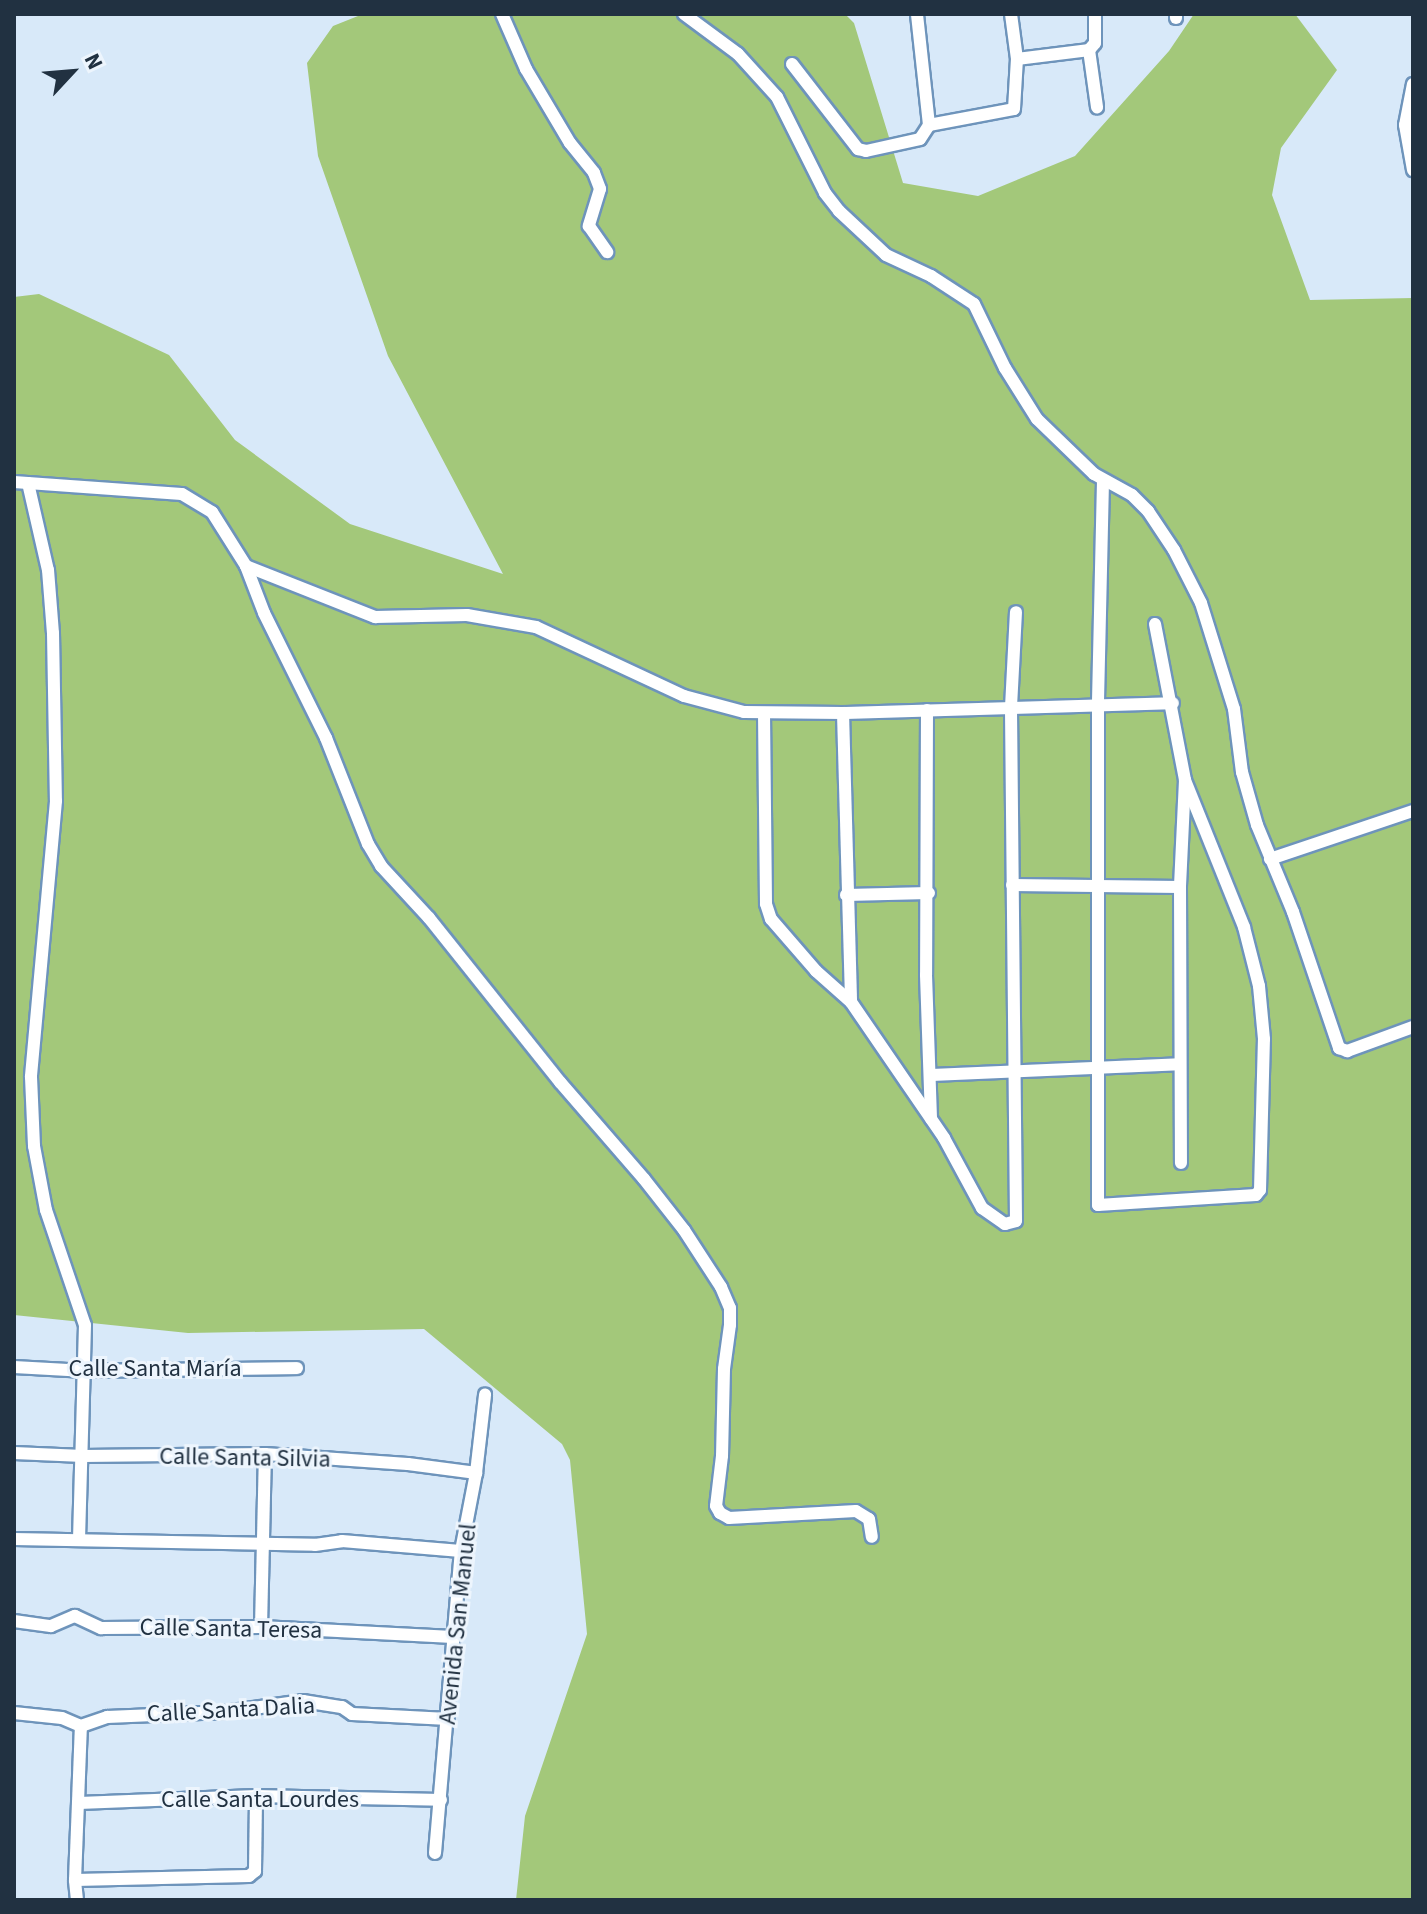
<!DOCTYPE html>
<html>
<head>
<meta charset="utf-8">
<style>
  body { margin:0 }
  #map { position:relative; width:1427px; height:1914px; overflow:hidden; background:#d8e9f9; font-family:"Source Sans 3",sans-serif }
  div>[style] { position:absolute }
  .green>* { inset:0; background:#a3c87a }
  .roads { filter:drop-shadow(2px 0 #6e94bb) drop-shadow(-2px 0 #6e94bb) drop-shadow(0 2px #6e94bb) drop-shadow(0 -2px #6e94bb) }
  .street>* { height:12px; margin:-6px; padding:0 6px; transform-origin:6px; border-radius:6px; background:#fff }
  span { translate:-50% -50%; white-space:nowrap; text-align:center; line-height:1.15; -webkit-text-stroke:6px #edf5fd; paint-order:stroke }
  .street-label { font-size:24px; color:#213141 }
  .frame { position:absolute; inset:0; border:16px solid #213141; pointer-events:none }
  .north { position:absolute; left:32px; top:32px; width:80px; height:80px; -webkit-text-stroke:6px #edf5fd; paint-order:stroke; rotate:64deg; font-size:22px; font-weight:700; line-height:32px; text-align:center; color:#213141 }
  .north::after { content:''; display:block; margin:auto; width:28px; height:36px; background:#213141; clip-path:polygon(50% 0,100% 100%,50% 72%,0 100%) }
</style>
</head>
<body>
<div id="map">
  <div class="green">
    <i style="clip-path:polygon(363px 14px,845px 14px,854px 23px,903px 183px,978px 196px,1075px 156px,1169px 51px,1194px 14px,1295px 14px,1337px 70px,1281px 148px,1272px 195px,1310px 300px,1413px 298px,1413px 1900px,516px 1900px,525px 1816px,587px 1634px,570px 1460px,562px 1444px,424px 1329px,188px 1333px,14px 1315px,14px 297px,39px 294px,169px 355px,235px 440px,350px 524px,503px 574px,388px 356px,318px 156px,307px 63px,333px 26px)"></i>
  </div>
  <div class="roads">
    <div class="street">
      <i style="left:502px;top:14px;width:60px;rotate:66.4deg"></i>
      <i style="left:526px;top:69px;width:86px;rotate:59.3deg"></i>
      <i style="left:570px;top:143px;width:38px;rotate:51deg"></i>
      <i style="left:594px;top:173px;width:17px;rotate:69deg"></i>
      <i style="left:600px;top:189px;width:39px;rotate:107deg"></i>
      <i style="left:589px;top:226px;width:32px;rotate:55deg"></i>
      <i style="left:684px;top:14px;width:67px;rotate:36.5deg"></i>
      <i style="left:738px;top:54px;width:58px;rotate:47.8deg"></i>
      <i style="left:777px;top:97px;width:107px;rotate:63.4deg"></i>
      <i style="left:825px;top:193px;width:23px;rotate:52deg"></i>
      <i style="left:839px;top:211px;width:64px;rotate:43.1deg"></i>
      <i style="left:886px;top:255px;width:50px;rotate:25deg"></i>
      <i style="left:931px;top:276px;width:51px;rotate:33.1deg"></i>
      <i style="left:974px;top:304px;width:71px;rotate:64.2deg"></i>
      <i style="left:1005px;top:368px;width:60px;rotate:57.9deg"></i>
      <i style="left:1037px;top:419px;width:79px;rotate:44deg"></i>
      <i style="left:1094px;top:474px;width:43px;rotate:28.9deg"></i>
      <i style="left:1132px;top:495px;width:23px;rotate:45deg"></i>
      <i style="left:1148px;top:511px;width:47px;rotate:56.3deg"></i>
      <i style="left:1174px;top:550px;width:59px;rotate:63deg"></i>
      <i style="left:1201px;top:603px;width:111px;rotate:72.7deg"></i>
      <i style="left:1234px;top:709px;width:64px;rotate:82.8deg"></i>
      <i style="left:1242px;top:772px;width:55px;rotate:74.2deg"></i>
      <i style="left:1257px;top:825px;width:94px;rotate:67.5deg"></i>
      <i style="left:1293px;top:912px;width:144px;rotate:71.3deg"></i>
      <i style="left:1339px;top:1048px;width:9px;rotate:21deg"></i>
      <i style="left:1347px;top:1051px;width:70px;rotate:-20deg"></i>
      <i style="left:1176px;top:18px;width:4px;rotate:-90deg"></i>
      <i style="left:1089px;top:50px;width:58px;rotate:82deg"></i>
      <i style="left:1017px;top:59px;width:73px;rotate:-7.1deg"></i>
      <i style="left:1089px;top:50px;width:9px;rotate:-49deg"></i>
      <i style="left:1095px;top:43px;width:29px;rotate:-90deg"></i>
      <i style="left:792px;top:64px;width:108px;rotate:52.2deg"></i>
      <i style="left:858px;top:149px;width:8px;rotate:14deg"></i>
      <i style="left:866px;top:151px;width:55px;rotate:-12.5deg"></i>
      <i style="left:920px;top:139px;width:17px;rotate:-57deg"></i>
      <i style="left:929px;top:125px;width:112px;rotate:-96.2deg"></i>
      <i style="left:1413px;top:84px;width:42px;rotate:101deg"></i>
      <i style="left:1405px;top:125px;width:46px;rotate:79.9deg"></i>
      <i style="left:929px;top:125px;width:86px;rotate:-10.7deg"></i>
      <i style="left:1014px;top:109px;width:50px;rotate:-86.6deg"></i>
      <i style="left:1017px;top:59px;width:45px;rotate:-97.6deg"></i>
      <i style="left:1103px;top:481px;width:225px;rotate:91.3deg"></i>
      <i style="left:1098px;top:706px;width:499px;rotate:90deg"></i>
      <i style="left:1098px;top:1205px;width:158px;rotate:-3.6deg"></i>
      <i style="left:1256px;top:1195px;width:6px;rotate:-51deg"></i>
      <i style="left:1260px;top:1190px;width:151px;rotate:-88.5deg"></i>
      <i style="left:1264px;top:1039px;width:53px;rotate:-95.4deg"></i>
      <i style="left:1259px;top:986px;width:61px;rotate:-104.3deg"></i>
      <i style="left:1244px;top:927px;width:158px;rotate:-111.9deg"></i>
      <i style="left:14px;top:482px;width:168px;rotate:4.1deg"></i>
      <i style="left:182px;top:494px;width:35px;rotate:31deg"></i>
      <i style="left:212px;top:512px;width:64px;rotate:57.8deg"></i>
      <i style="left:246px;top:566px;width:50px;rotate:69deg"></i>
      <i style="left:264px;top:613px;width:140px;rotate:63.6deg"></i>
      <i style="left:326px;top:738px;width:114px;rotate:68.4deg"></i>
      <i style="left:368px;top:844px;width:26px;rotate:59deg"></i>
      <i style="left:381px;top:866px;width:71px;rotate:47.3deg"></i>
      <i style="left:429px;top:918px;width:210px;rotate:51.4deg"></i>
      <i style="left:560px;top:1082px;width:128px;rotate:49.1deg"></i>
      <i style="left:644px;top:1179px;width:65px;rotate:51.9deg"></i>
      <i style="left:684px;top:1230px;width:68px;rotate:57deg"></i>
      <i style="left:721px;top:1287px;width:23px;rotate:67deg"></i>
      <i style="left:730px;top:1308px;width:17px;rotate:90deg"></i>
      <i style="left:730px;top:1325px;width:44px;rotate:97.8deg"></i>
      <i style="left:724px;top:1369px;width:87px;rotate:91.3deg"></i>
      <i style="left:722px;top:1456px;width:50px;rotate:96.8deg"></i>
      <i style="left:716px;top:1506px;width:8px;rotate:60deg"></i>
      <i style="left:720px;top:1513px;width:10px;rotate:29deg"></i>
      <i style="left:729px;top:1518px;width:127px;rotate:-3.2deg"></i>
      <i style="left:856px;top:1511px;width:15px;rotate:32deg"></i>
      <i style="left:869px;top:1519px;width:18px;rotate:81deg"></i>
      <i style="left:28px;top:483px;width:89px;rotate:77.1deg"></i>
      <i style="left:48px;top:570px;width:63px;rotate:85.5deg"></i>
      <i style="left:53px;top:633px;width:168px;rotate:89deg"></i>
      <i style="left:56px;top:801px;width:277px;rotate:95.2deg"></i>
      <i style="left:31px;top:1077px;width:69px;rotate:87.5deg"></i>
      <i style="left:34px;top:1146px;width:65px;rotate:79.4deg"></i>
      <i style="left:46px;top:1210px;width:121px;rotate:71.3deg"></i>
      <i style="left:85px;top:1325px;width:215px;rotate:91.6deg"></i>
      <i style="left:246px;top:566px;width:139px;rotate:21.6deg"></i>
      <i style="left:375px;top:617px;width:92px;rotate:-1.2deg"></i>
      <i style="left:467px;top:615px;width:70px;rotate:9.9deg"></i>
      <i style="left:536px;top:627px;width:163px;rotate:25deg"></i>
      <i style="left:684px;top:696px;width:62px;rotate:14.9deg"></i>
      <i style="left:744px;top:712px;width:99px;rotate:0.6deg"></i>
      <i style="left:843px;top:713px;width:330px;rotate:-1.7deg"></i>
      <i style="left:1155px;top:624px;width:159px;rotate:79.1deg"></i>
      <i style="left:1185px;top:780px;width:107px;rotate:92.7deg"></i>
      <i style="left:1180px;top:887px;width:276px;rotate:89.8deg"></i>
      <i style="left:927px;top:710px;width:265px;rotate:90.2deg"></i>
      <i style="left:926px;top:975px;width:144px;rotate:88deg"></i>
      <i style="left:764px;top:713px;width:191px;rotate:89.4deg"></i>
      <i style="left:766px;top:904px;width:16px;rotate:72deg"></i>
      <i style="left:771px;top:919px;width:69px;rotate:49.1deg"></i>
      <i style="left:816px;top:971px;width:47px;rotate:41.5deg"></i>
      <i style="left:851px;top:1002px;width:165px;rotate:55.6deg"></i>
      <i style="left:944px;top:1138px;width:80px;rotate:61.5deg"></i>
      <i style="left:982px;top:1208px;width:28px;rotate:35deg"></i>
      <i style="left:1005px;top:1224px;width:11px;rotate:-15deg"></i>
      <i style="left:1016px;top:1221px;width:514px;rotate:-90.56deg"></i>
      <i style="left:1011px;top:707px;width:95px;rotate:-87deg"></i>
      <i style="left:843px;top:713px;width:289px;rotate:88.4deg"></i>
      <i style="left:1270px;top:859px;width:151px;rotate:-18.6deg"></i>
      <i style="left:1012px;top:885px;width:168px;rotate:0.7deg"></i>
      <i style="left:846px;top:895px;width:83px;rotate:-1.4deg"></i>
      <i style="left:932px;top:1075px;width:247px;rotate:-2.5deg"></i>
      <i style="left:14px;top:1367px;width:72px;rotate:3.2deg"></i>
      <i style="left:86px;top:1371px;width:211px;rotate:-0.8deg"></i>
      <i style="left:14px;top:1453px;width:69px;rotate:2.5deg"></i>
      <i style="left:83px;top:1456px;width:182px;rotate:-0.6deg"></i>
      <i style="left:265px;top:1454px;width:143px;rotate:4deg"></i>
      <i style="left:408px;top:1464px;width:69px;rotate:7.5deg"></i>
      <i style="left:14px;top:1539px;width:301px;rotate:1.1deg"></i>
      <i style="left:315px;top:1545px;width:27px;rotate:-8deg"></i>
      <i style="left:342px;top:1541px;width:119px;rotate:4.8deg"></i>
      <i style="left:14px;top:1621px;width:37px;rotate:8deg"></i>
      <i style="left:51px;top:1626px;width:26px;rotate:-23deg"></i>
      <i style="left:75px;top:1616px;width:29px;rotate:25deg"></i>
      <i style="left:101px;top:1628px;width:160px;rotate:-0.4deg"></i>
      <i style="left:261px;top:1627px;width:192px;rotate:3deg"></i>
      <i style="left:261px;top:1627px;width:173px;rotate:-88.7deg"></i>
      <i style="left:14px;top:1713px;width:48px;rotate:5.9deg"></i>
      <i style="left:62px;top:1718px;width:21px;rotate:23deg"></i>
      <i style="left:81px;top:1726px;width:28px;rotate:-19deg"></i>
      <i style="left:107px;top:1717px;width:118px;rotate:-2.4deg"></i>
      <i style="left:225px;top:1712px;width:79px;rotate:-8deg"></i>
      <i style="left:303px;top:1701px;width:39px;rotate:9deg"></i>
      <i style="left:342px;top:1707px;width:12px;rotate:35deg"></i>
      <i style="left:352px;top:1714px;width:96px;rotate:3deg"></i>
      <i style="left:79px;top:1803px;width:177px;rotate:-2.3deg"></i>
      <i style="left:256px;top:1796px;width:185px;rotate:1.2deg"></i>
      <i style="left:435px;top:1853px;width:303px;rotate:-85.1deg"></i>
      <i style="left:461px;top:1551px;width:79px;rotate:-79.1deg"></i>
      <i style="left:476px;top:1473px;width:79px;rotate:-83.4deg"></i>
      <i style="left:75px;top:1880px;width:174px;rotate:-1.3deg"></i>
      <i style="left:249px;top:1876px;width:8px;rotate:-40deg"></i>
      <i style="left:255px;top:1871px;width:75px;rotate:-89.2deg"></i>
      <i style="left:77px;top:1900px;width:20px;rotate:-96deg"></i>
      <i style="left:75px;top:1880px;width:154px;rotate:-87.8deg"></i>
    </div>
  </div>
  <div class="street-label">
    <span style="left:155px;top:1369px">Calle Santa María</span>
    <span style="left:245px;top:1458px;rotate:1deg">Calle Santa Silvia</span>
    <span style="left:458px;top:1624px;rotate:-84deg">Avenida San Manuel</span>
    <span style="left:231px;top:1629px;rotate:1deg">Calle Santa Teresa</span>
    <span style="left:231px;top:1710px;rotate:-3deg">Calle Santa Dalia</span>
    <span style="left:260px;top:1800px">Calle Santa Lourdes</span>
  </div>
  <div class="frame"></div>
  <div class="north">N</div>
</div>
</body>
</html>
